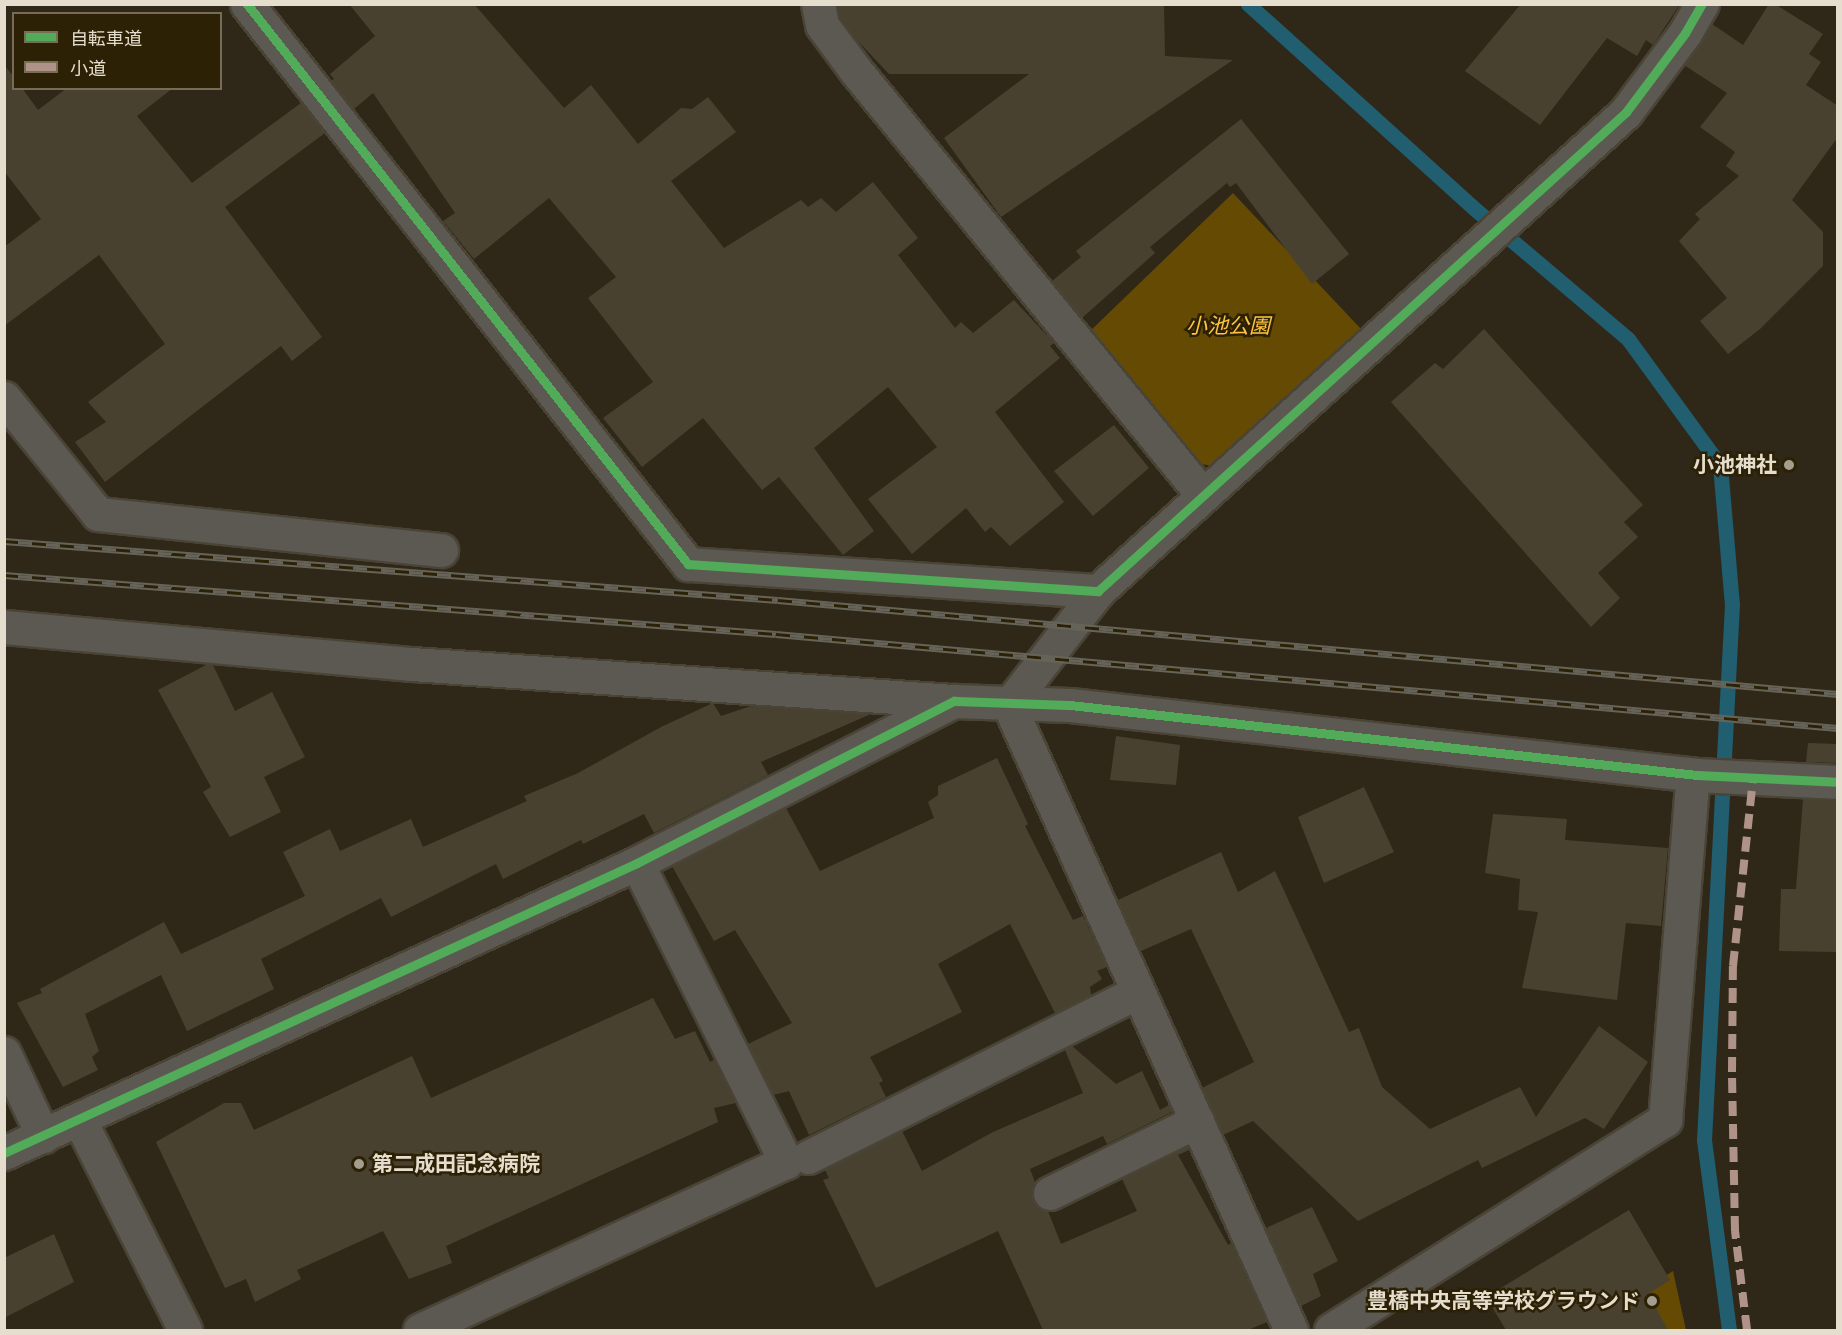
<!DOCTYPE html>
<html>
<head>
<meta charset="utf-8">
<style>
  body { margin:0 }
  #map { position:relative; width:1842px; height:1335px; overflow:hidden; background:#2f2818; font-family:"Zilla Slab","Noto Sans JP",serif }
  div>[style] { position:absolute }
  .green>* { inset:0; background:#644a03 }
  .stream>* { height:15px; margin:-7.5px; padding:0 7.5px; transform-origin:7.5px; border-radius:7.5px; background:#205e70 }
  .building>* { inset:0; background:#494130 }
  .roads { filter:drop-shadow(2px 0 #4a4437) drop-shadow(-2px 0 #4a4437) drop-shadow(0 2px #4a4437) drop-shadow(0 -2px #4a4437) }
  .minor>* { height:33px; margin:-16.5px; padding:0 16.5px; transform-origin:16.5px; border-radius:16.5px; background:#5c5953 }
  .rail>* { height:7px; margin-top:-3.5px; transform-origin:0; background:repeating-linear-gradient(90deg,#2d2105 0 14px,#666359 0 28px); box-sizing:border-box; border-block:2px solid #666359 }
  .quiet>* { height:8px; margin-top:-4px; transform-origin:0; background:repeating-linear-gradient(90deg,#af9288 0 15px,transparent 0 23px) }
  .cycleway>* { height:9px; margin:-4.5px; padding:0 4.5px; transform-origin:4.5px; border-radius:4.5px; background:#51ab58 }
  .dots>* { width:16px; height:16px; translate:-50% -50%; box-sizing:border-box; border:3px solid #2d2105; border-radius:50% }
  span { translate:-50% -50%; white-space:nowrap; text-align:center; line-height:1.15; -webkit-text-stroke:5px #2d2105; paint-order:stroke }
  .park-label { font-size:21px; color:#fcc43f; font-style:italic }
  .poi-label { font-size:21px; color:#e5ddcd; font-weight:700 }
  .right { translate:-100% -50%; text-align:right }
  .left { translate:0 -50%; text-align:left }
  .frame { position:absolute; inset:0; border:6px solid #e5ddcd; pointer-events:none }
  .legend { position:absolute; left:12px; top:12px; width:210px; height:78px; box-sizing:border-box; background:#2d2105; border:2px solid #776c55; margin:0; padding:8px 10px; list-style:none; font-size:18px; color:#e5ddcd }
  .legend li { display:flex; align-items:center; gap:12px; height:30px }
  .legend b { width:30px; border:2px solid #776c55 }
</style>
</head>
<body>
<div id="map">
  <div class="green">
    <i style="clip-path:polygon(1233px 193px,1361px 329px,1213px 466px,1194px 463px,1086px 335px)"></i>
    <i style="clip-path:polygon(1673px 1271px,1686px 1330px,1578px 1330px)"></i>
  </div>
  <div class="stream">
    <i style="left:1248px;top:4px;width:307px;rotate:42.1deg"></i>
    <i style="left:1476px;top:210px;width:199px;rotate:40.3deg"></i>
    <i style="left:1628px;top:339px;width:156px;rotate:53.9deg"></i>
    <i style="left:1720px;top:465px;width:140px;rotate:85.1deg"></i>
    <i style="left:1732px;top:604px;width:537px;rotate:92.99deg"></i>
    <i style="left:1704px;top:1140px;width:192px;rotate:82.5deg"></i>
  </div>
  <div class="building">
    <i style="clip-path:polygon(349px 4px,474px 4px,564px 108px,591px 85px,638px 144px,681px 108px,692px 109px,708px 97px,736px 132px,671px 181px,724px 248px,801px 200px,808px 207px,821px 198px,836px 212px,873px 182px,918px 238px,898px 255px,955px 328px,961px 322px,973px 333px,1014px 300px,1054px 343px,1050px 346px,1060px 358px,995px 412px,1064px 502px,1010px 546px,991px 527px,985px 532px,966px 508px,912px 554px,868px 499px,937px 447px,888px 387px,814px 448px,874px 531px,843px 555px,779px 477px,762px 490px,703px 418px,642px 467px,603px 418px,653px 382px,588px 298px,616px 277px,549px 198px,474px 259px,443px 221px,455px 213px,373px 93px,354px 109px,331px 81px,334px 79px,330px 74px,375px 36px)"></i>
    <i style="clip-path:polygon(837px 4px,1164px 4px,1165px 56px,1233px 60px,1001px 217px,944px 138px,1029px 74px,889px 74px,856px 39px,840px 17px)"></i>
    <i style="clip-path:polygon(1521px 4px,1680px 4px,1653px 45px,1646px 40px,1637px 56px,1607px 38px,1540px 125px,1465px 71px)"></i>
    <i style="clip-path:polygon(1769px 4px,1775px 4px,1823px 34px,1809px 54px,1821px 62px,1806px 85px,1838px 106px,1838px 137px,1792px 200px,1823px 232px,1823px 266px,1760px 329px,1728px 354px,1700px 321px,1727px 298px,1679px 241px,1700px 219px,1695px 214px,1739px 176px,1726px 166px,1735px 152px,1700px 127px,1727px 93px,1684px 65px,1712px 24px,1743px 45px)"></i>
    <i style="clip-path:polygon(4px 65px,14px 77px,14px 88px,22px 88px,38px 110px,67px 88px,173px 88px,137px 116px,192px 183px,301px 103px,325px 133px,225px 207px,322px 337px,292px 361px,281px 346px,105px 482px,75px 442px,106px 422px,88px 402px,165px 344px,99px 255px,4px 326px,4px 247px,41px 219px,4px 171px)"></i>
    <i style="clip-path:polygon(1241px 119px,1349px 254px,1312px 284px,1236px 183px,1230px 187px,1227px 183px,1150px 247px,1155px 253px,1082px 318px,1052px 281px,1081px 257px,1076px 251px)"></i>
    <i style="clip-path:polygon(1484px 329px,1643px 505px,1624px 522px,1638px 537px,1598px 573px,1620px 598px,1591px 627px,1391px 402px,1435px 363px,1443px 369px)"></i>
    <i style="clip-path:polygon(1114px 425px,1149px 468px,1093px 516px,1054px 471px)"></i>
    <i style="clip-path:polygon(208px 664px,213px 665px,235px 711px,272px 692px,305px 757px,264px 777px,281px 812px,230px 837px,203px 792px,211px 787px,158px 690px)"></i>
    <i style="clip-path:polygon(713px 703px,721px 716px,751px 706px,871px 714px,761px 762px,768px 775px,654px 833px,644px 814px,583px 844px,581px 840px,503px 879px,496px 864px,391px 917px,381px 898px,261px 959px,274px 989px,187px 1031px,161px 975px,85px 1014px,99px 1051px,92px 1057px,98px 1070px,63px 1087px,17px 1003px,42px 993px,40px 989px,164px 922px,181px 954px,305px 896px,283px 852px,330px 829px,340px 851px,411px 819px,423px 847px,527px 801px,524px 796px,578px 773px,663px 726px)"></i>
    <i style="clip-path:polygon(1116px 736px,1180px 745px,1176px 785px,1110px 780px)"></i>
    <i style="clip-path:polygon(1808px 743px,1838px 744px,1838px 763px,1806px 762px)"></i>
    <i style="clip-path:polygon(997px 758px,1028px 824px,1025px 826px,1073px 920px,1083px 916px,1107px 967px,1097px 971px,1102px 979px,1090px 987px,1091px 995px,1055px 1013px,1010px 924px,938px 964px,962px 1012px,870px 1057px,883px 1081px,879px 1083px,886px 1097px,809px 1135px,789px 1091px,773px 1095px,748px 1044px,792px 1023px,735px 930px,714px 941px,672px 866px,786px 808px,820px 871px,934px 818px,928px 802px,938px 795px,938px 786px)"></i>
    <i style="clip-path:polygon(1364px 787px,1394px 852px,1324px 883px,1298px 817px)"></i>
    <i style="clip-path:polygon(1803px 799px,1838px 801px,1838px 952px,1779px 951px,1781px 889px,1796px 889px)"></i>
    <i style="clip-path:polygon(1493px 814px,1567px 819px,1565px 840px,1668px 848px,1661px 926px,1626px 923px,1617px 1000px,1522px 988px,1538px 912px,1518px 910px,1520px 879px,1485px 873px)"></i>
    <i style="clip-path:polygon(1221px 852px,1238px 892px,1275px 871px,1349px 1032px,1359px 1028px,1382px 1087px,1430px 1129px,1520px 1087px,1536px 1117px,1599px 1026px,1648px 1062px,1604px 1129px,1585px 1118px,1482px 1168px,1478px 1160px,1358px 1221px,1253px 1121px,1223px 1135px,1202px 1088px,1254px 1062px,1191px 929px,1141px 951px,1118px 900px)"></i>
    <i style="clip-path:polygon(653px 998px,675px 1039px,695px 1031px,710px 1062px,714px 1060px,736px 1103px,714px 1108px,718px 1122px,446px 1246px,452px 1263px,409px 1279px,383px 1231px,297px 1270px,301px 1279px,255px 1302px,246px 1279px,225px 1288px,156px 1142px,224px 1103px,241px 1103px,254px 1130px,412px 1056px,431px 1098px)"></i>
    <i style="clip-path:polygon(1072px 1046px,1116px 1084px,1142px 1071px,1160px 1110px,1169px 1105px,1172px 1112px,1107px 1144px,1103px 1136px,1030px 1169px,1035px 1182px,1033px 1201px,1048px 1211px,1061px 1244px,1137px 1211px,1122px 1179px,1188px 1146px,1189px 1150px,1178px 1155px,1228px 1245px,1231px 1243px,1267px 1322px,1248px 1330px,1043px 1330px,998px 1231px,876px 1288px,823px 1180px,829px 1178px,825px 1170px,902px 1131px,922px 1171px,993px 1132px,1083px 1093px,1065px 1050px)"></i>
    <i style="clip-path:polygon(1312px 1207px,1338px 1261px,1313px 1274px,1321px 1296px,1301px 1306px,1266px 1228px)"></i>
    <i style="clip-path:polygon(1629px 1210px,1670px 1280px,1648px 1294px,1668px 1330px,1506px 1330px,1486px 1297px)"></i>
    <i style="clip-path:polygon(54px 1234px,74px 1282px,4px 1318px,4px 1258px)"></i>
  </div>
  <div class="roads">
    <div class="minor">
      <i style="left:247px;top:4px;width:713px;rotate:51.78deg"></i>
      <i style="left:688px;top:564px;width:411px;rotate:3.8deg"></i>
      <i style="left:1098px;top:591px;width:713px;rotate:-42.21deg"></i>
      <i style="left:1626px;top:112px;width:99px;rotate:-53.2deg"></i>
      <i style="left:1685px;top:33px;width:34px;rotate:-60deg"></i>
      <i style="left:818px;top:4px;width:21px;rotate:79deg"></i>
      <i style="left:822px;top:25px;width:57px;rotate:53.5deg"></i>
      <i style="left:856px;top:71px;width:546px;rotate:50.72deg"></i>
      <i style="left:4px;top:398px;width:149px;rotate:51deg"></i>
      <i style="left:98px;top:514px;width:345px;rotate:6deg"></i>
      <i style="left:1098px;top:591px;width:145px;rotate:128deg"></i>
      <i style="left:1009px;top:705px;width:686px;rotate:65.72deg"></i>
      <i style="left:4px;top:627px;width:410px;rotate:5.2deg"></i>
      <i style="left:412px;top:664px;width:543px;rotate:3.91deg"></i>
      <i style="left:4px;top:1053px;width:92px;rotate:64.8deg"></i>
      <i style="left:79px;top:1119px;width:236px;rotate:63.3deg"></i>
      <i style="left:4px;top:1153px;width:696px;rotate:-24.61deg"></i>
      <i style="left:637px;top:863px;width:356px;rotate:-27.1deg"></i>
      <i style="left:954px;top:701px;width:116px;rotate:2deg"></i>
      <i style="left:1070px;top:705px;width:631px;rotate:6.37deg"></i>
      <i style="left:1697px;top:775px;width:141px;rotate:2.8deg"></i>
      <i style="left:808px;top:1157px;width:369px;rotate:-26.6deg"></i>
      <i style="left:1050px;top:1193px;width:164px;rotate:-26.1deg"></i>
      <i style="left:420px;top:1330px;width:403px;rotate:-24.7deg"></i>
      <i style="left:786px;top:1162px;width:334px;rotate:-116.5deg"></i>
      <i style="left:1331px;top:1330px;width:395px;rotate:-32.2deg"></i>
      <i style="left:1665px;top:1120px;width:346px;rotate:-85.4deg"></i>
    </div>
  </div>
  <div class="rail">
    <i style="left:4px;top:541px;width:776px;rotate:4.36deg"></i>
    <i style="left:778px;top:600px;width:1064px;rotate:5.07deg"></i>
    <i style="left:4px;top:575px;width:774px;rotate:4.37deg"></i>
    <i style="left:776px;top:634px;width:1066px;rotate:5.06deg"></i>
  </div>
  <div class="quiet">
    <i style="left:1747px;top:1330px;width:100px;rotate:-96.9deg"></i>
    <i style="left:1735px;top:1231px;width:159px;rotate:-91.1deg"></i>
    <i style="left:1732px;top:1072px;width:106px;rotate:-89.5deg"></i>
    <i style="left:1733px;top:966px;width:189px;rotate:-83.9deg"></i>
  </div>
  <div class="cycleway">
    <i style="left:247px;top:4px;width:713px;rotate:51.78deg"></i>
    <i style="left:688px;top:564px;width:411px;rotate:3.8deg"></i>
    <i style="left:1098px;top:591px;width:713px;rotate:-42.21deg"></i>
    <i style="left:1626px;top:112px;width:99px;rotate:-53.2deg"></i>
    <i style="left:1685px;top:33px;width:34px;rotate:-60deg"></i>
    <i style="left:4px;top:1153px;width:696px;rotate:-24.61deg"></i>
    <i style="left:637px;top:863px;width:356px;rotate:-27.1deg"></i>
    <i style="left:954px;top:701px;width:116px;rotate:2deg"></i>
    <i style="left:1070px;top:705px;width:631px;rotate:6.37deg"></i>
    <i style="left:1697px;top:775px;width:141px;rotate:2.8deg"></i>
  </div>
  <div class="dots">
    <i style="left:1789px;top:465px;background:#a59e8e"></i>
    <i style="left:359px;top:1164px;background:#a59e8e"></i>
    <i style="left:1652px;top:1301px;background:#a59e8e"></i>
  </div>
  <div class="park-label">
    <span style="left:1228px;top:326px">小池公園</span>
  </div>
  <div class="poi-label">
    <span class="right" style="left:1777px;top:465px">小池神社</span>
    <span class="left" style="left:372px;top:1164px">第二成田記念病院</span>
    <span class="right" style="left:1640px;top:1301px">豊橋中央高等学校グラウンド</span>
  </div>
  <div class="frame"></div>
  <ul class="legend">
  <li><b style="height:8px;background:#51ab58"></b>自転車道</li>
  <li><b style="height:8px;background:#af9288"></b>小道</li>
  </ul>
</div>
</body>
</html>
